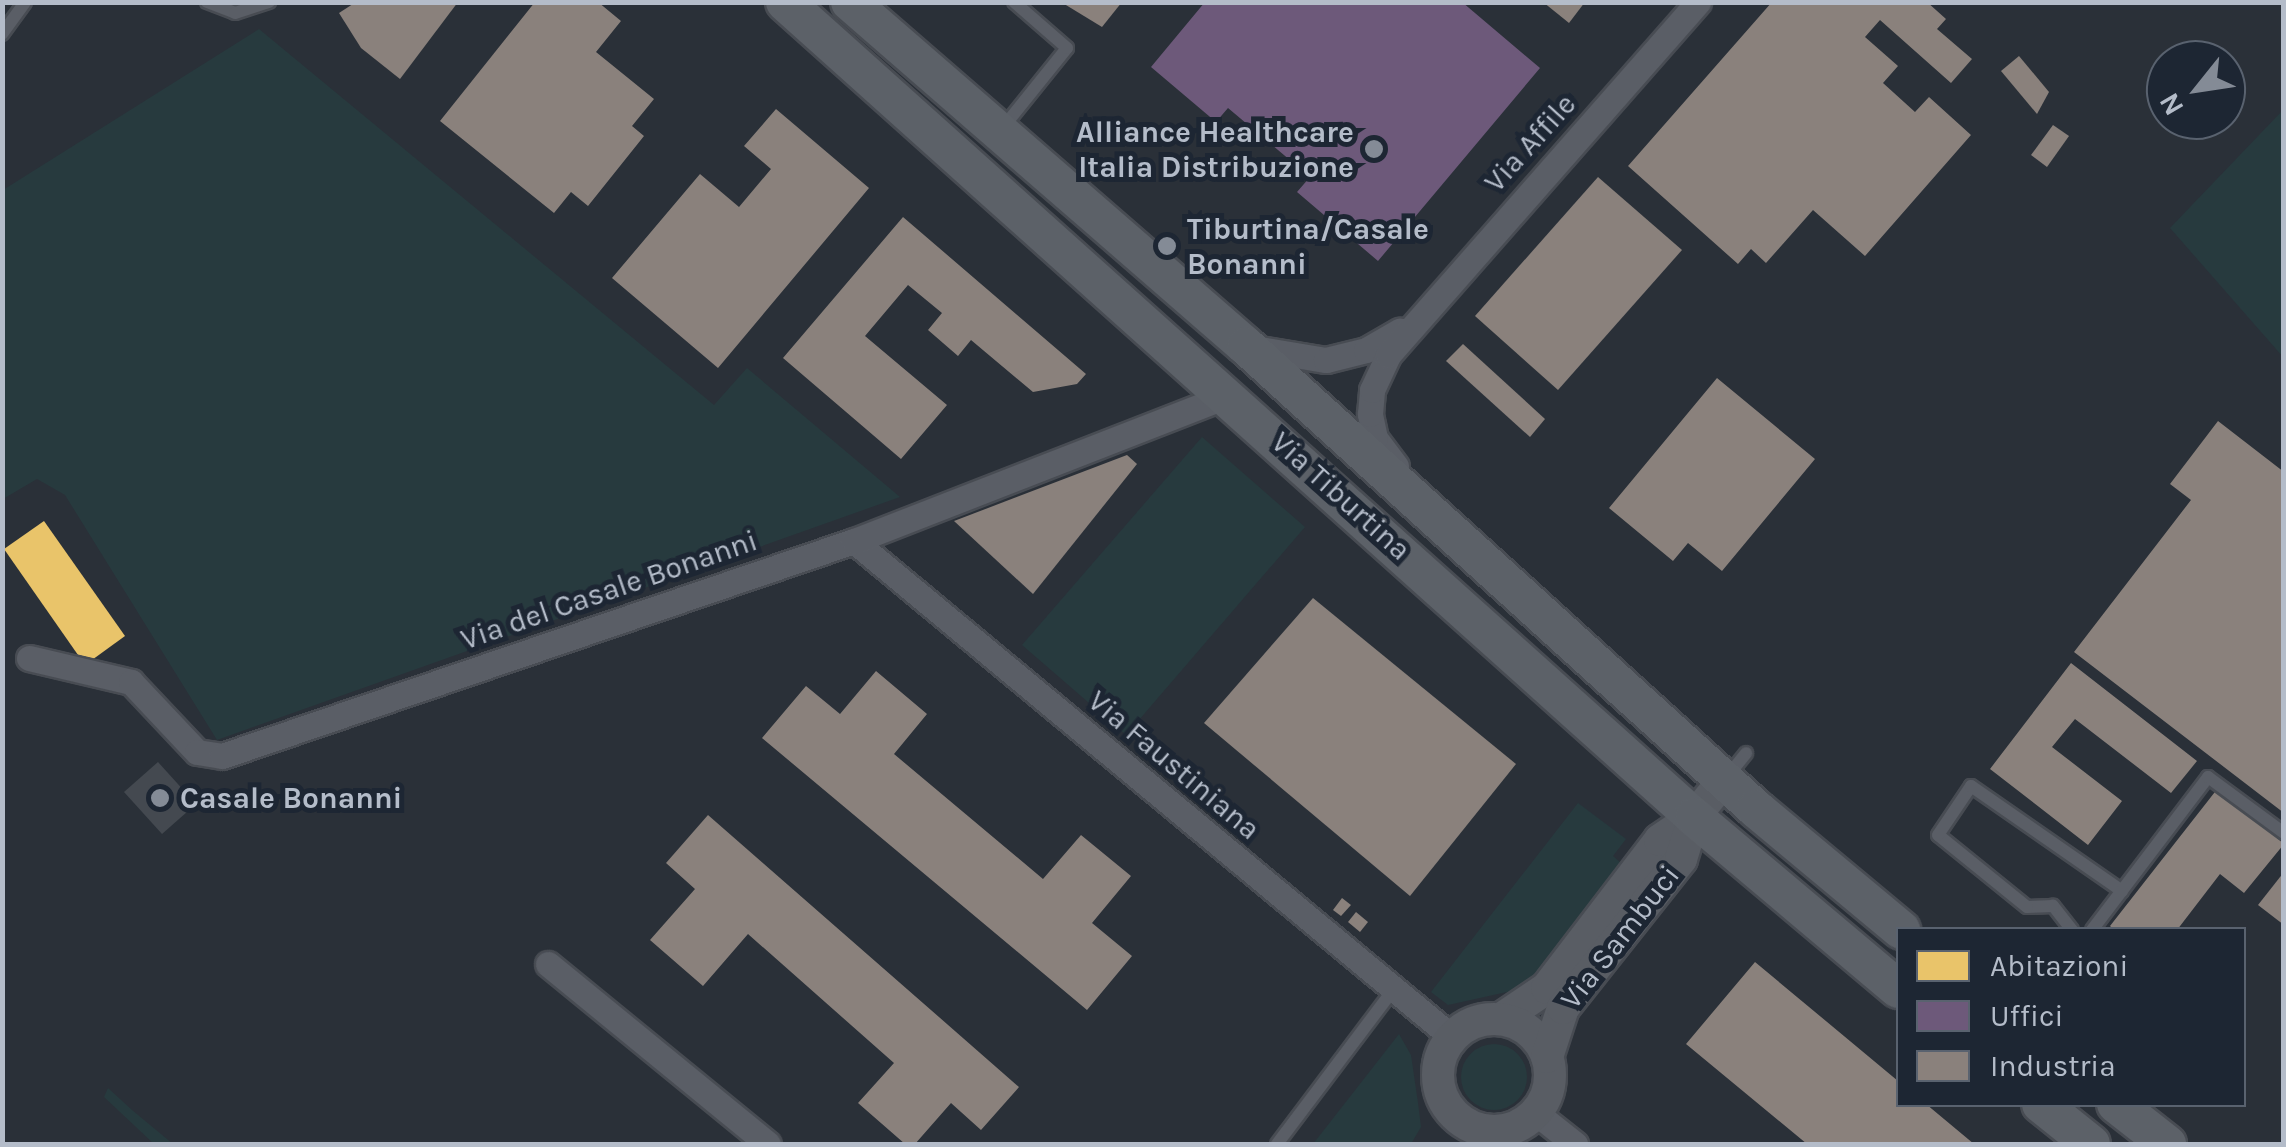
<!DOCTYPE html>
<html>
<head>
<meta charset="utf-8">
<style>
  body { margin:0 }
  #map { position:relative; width:2286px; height:1147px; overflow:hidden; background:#2a3038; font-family:Karla,sans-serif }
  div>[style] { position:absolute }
  .green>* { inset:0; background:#273a3e }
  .round { border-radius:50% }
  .homes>* { inset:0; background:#e9c46a }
  .offices>* { inset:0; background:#6d597a }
  .industry>* { inset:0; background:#8a817c }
  .building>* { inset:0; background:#444950 }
  .roads { filter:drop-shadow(2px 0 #484c53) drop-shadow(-2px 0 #484c53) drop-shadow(0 2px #484c53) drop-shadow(0 -2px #484c53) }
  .lane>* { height:12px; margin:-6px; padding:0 6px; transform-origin:6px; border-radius:6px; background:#5a5e66 }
  .street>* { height:25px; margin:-12.5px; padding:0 12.5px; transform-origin:12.5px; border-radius:12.5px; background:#5a5e66 }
  .secondary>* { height:32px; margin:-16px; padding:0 16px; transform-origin:16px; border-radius:16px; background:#595d64 }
  .secondary>.ring { margin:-16px; padding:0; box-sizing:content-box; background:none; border:32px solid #595d64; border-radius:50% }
  .primary>* { height:38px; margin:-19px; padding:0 19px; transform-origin:19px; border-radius:19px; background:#5c6168 }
  .dots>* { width:28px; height:28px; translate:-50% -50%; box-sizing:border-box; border:5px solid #1d2633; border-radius:50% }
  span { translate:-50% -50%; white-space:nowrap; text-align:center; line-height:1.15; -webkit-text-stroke:10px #1d2633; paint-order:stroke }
  .poi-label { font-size:30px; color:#b4bcc9; font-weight:700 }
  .right { translate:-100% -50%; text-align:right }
  .left { translate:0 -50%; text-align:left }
  .street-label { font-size:30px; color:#b4bcc9 }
  .frame { position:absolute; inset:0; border:5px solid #b4bcc9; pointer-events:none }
  .legend { position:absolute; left:1896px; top:927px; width:350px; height:180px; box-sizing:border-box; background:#1d2633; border:2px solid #59626f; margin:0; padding:12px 18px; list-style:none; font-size:30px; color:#b4bcc9 }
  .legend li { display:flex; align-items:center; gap:20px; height:50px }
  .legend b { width:50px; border:2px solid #59626f }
  .north { position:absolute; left:2146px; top:40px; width:100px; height:100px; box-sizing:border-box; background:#1d2633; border:2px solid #59626f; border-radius:50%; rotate:240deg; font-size:28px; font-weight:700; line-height:40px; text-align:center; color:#b4bcc9 }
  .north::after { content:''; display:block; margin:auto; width:35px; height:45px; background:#848b96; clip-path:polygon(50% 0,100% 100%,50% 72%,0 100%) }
</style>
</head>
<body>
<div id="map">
  <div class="green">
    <i style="clip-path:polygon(259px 29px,714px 405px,747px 368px,900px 497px,217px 740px,65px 495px,37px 479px,3px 499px,3px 190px)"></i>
    <i style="clip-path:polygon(2283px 110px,2283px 357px,2170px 228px)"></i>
    <i style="clip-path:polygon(1202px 437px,1305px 527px,1126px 735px,1022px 645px)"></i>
    <i style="clip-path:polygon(1578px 803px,1626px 839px,1613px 856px,1621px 863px,1525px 988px,1448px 1005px,1431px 992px)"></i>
    <i style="clip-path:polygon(1399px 1034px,1411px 1055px,1418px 1103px,1421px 1127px,1411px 1144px,1313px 1144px)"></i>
    <i class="round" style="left:1461px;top:1044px;width:66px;height:66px"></i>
    <i style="clip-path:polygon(108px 1088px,132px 1110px,173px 1144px,154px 1144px,104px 1097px)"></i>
  </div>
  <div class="homes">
    <i style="clip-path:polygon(44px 521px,125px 636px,85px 665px,4px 549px)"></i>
  </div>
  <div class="offices">
    <i style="clip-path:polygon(1205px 2px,1462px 2px,1540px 68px,1378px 261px,1297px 192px,1310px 177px,1228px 108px,1216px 122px,1151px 67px)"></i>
  </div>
  <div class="industry">
    <i style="clip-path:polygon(356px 2px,458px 2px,400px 79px,361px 48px,339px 13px)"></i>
    <i style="clip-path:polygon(535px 2px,598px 2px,621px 21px,596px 52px,654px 99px,632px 126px,644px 136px,588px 206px,571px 192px,554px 213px,440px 121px)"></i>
    <i style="clip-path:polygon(1061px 2px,1122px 2px,1102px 27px)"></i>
    <i style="clip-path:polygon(1543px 2px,1585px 2px,1569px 23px)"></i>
    <i style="clip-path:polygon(1772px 2px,1927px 2px,1946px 19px,1937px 29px,1972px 59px,1951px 83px,1880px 20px,1865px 37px,1898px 66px,1883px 83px,1915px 112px,1929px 97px,1971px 135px,1865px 256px,1813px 210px,1766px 263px,1751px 249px,1738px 264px,1628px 166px)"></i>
    <i style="clip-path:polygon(2019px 56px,2049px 92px,2037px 114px,2001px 71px)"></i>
    <i style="clip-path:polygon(776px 109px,869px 188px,718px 368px,612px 278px,700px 174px,739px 207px,771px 169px,744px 146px)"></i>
    <i style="clip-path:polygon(2053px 125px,2069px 136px,2047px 167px,2031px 155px)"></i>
    <i style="clip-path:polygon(1598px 177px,1682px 250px,1558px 390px,1475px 316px)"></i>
    <i style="clip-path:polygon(903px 217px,1086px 374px,1077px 384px,1033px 392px,971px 340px,958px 356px,928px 330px,942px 313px,908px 285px,865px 336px,947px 405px,901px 459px,783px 358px)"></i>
    <i style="clip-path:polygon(1463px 344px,1545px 419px,1530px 437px,1446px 361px)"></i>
    <i style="clip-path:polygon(1717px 378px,1815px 459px,1722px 571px,1688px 543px,1673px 561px,1609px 508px)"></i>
    <i style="clip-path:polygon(2218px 421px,2284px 472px,2284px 813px,2074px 652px,2191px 500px,2170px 484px)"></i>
    <i style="clip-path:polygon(1127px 455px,1137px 464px,1033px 594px,954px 521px)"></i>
    <i style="clip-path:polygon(1313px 598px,1516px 764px,1410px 896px,1204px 723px)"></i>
    <i style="clip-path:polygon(2071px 663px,2197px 761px,2171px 793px,2075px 719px,2052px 747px,2122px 801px,2088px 845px,1990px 769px)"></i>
    <i style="clip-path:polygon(876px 671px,927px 714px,894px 754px,1043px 879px,1081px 835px,1131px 876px,1092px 923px,1132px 956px,1087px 1010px,762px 738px,806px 686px,840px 714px)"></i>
    <i style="clip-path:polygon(2218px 788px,2284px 844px,2244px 893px,2220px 874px,2177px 930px,2114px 930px,2110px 926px)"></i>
    <i style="clip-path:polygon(708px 815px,1019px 1087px,981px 1130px,951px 1103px,915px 1144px,905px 1144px,858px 1103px,894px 1063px,748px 934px,703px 986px,650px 940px,695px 889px,666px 863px)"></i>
    <i style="clip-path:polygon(2284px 872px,2284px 925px,2258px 905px)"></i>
    <i style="clip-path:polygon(1342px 898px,1351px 905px,1341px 916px,1333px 910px)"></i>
    <i style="clip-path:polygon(1356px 912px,1368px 922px,1360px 932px,1348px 922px)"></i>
    <i style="clip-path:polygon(1755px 962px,1898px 1081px,1898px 1104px,1926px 1104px,1974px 1144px,1807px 1144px,1686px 1044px)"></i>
  </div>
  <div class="building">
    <i style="clip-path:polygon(158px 762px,196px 804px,162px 834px,124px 792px)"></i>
  </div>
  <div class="roads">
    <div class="lane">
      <i style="left:207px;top:2px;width:30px;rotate:21deg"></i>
      <i style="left:235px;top:13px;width:36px;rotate:-18deg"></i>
      <i style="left:2px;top:34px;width:39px;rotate:-54deg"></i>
      <i style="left:1001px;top:130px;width:105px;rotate:-51.2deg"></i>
      <i style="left:1067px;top:48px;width:70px;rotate:-139deg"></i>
      <i style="left:1726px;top:778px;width:32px;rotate:-51deg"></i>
      <i style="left:2072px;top:930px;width:31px;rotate:-128deg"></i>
      <i style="left:2053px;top:906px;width:26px;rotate:178deg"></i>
      <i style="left:2027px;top:907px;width:114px;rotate:-141deg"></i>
      <i style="left:1938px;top:835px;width:59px;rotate:-56deg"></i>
      <i style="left:1971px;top:786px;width:184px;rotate:34.8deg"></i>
      <i style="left:2092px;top:930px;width:192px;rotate:-52.8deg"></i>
      <i style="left:2208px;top:777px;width:94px;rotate:36.4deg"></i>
      <i style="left:1277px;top:1144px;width:193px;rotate:-53deg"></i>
    </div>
    <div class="street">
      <i style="left:1254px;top:348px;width:73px;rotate:9.5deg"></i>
      <i style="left:1326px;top:360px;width:41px;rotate:-14deg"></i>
      <i style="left:1366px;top:350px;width:39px;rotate:-30deg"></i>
      <i style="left:1396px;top:466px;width:35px;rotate:-127deg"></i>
      <i style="left:1375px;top:438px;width:25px;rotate:-102deg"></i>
      <i style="left:1370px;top:414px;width:24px;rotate:-85deg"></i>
      <i style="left:1372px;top:390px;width:38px;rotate:-65deg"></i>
      <i style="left:1388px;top:355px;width:470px;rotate:-48.7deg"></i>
      <i style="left:854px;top:541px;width:778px;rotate:39.68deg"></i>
      <i style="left:29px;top:658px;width:105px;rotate:13.2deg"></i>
      <i style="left:131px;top:682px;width:96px;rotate:46.7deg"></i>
      <i style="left:197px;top:752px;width:25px;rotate:9deg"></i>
      <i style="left:222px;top:756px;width:668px;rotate:-18.79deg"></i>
      <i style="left:854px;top:541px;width:401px;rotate:-21.3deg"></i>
      <i style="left:548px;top:964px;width:284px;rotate:39.3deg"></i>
      <i style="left:1536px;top:1113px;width:50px;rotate:38.5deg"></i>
      <i style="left:1500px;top:1144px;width:13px;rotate:-81deg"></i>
    </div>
    <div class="secondary">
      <i style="left:1501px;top:1019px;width:55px;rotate:-34deg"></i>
      <i style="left:1547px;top:988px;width:186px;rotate:-52.6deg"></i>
      <i style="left:1660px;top:840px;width:41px;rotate:-34.1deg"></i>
      <i style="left:1694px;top:817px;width:48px;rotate:-51deg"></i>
      <i class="ring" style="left:1438px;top:1019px;width:80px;height:80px"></i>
      <i style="left:1547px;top:1057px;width:52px;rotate:-71.9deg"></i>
      <i style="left:1563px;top:1008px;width:190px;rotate:-51.6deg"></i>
      <i style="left:1681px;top:859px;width:44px;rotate:-72.8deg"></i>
    </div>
    <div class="primary">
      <i style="left:785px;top:2px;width:1221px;rotate:41.88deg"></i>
      <i style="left:1694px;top:817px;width:267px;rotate:40.1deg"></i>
      <i style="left:850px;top:2px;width:525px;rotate:40.98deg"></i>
      <i style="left:1246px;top:346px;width:689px;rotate:42.23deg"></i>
      <i style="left:1756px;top:809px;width:189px;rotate:39.8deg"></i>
      <i style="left:2041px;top:1104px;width:64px;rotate:38.7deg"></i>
      <i style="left:2116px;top:1104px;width:65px;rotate:38.1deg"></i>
    </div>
  </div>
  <div class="dots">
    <i style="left:1374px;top:149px;background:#848b96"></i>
    <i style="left:1167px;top:246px;background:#848b96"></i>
    <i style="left:160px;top:798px;background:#848b96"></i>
  </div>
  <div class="poi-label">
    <span class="right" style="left:1354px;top:149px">Alliance Healthcare<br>Italia Distribuzione</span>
    <span class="left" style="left:1187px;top:246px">Tiburtina/Casale<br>Bonanni</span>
    <span class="left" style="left:180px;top:798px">Casale Bonanni</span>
  </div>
  <div class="street-label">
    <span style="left:1530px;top:143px;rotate:-48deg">Via Affile</span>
    <span style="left:1341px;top:496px;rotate:42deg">Via Tiburtina</span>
    <span style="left:609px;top:590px;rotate:-19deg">Via del Casale Bonanni</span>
    <span style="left:1174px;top:765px;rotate:40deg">Via Faustiniana</span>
    <span style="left:1620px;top:937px;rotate:-52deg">Via Sambuci</span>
  </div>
  <div class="frame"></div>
  <ul class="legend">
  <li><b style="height:28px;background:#e9c46a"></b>Abitazioni</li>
  <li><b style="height:28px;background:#6d597a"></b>Uffici</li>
  <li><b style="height:28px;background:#8a817c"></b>Industria</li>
  </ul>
  <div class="north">N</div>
</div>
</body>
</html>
